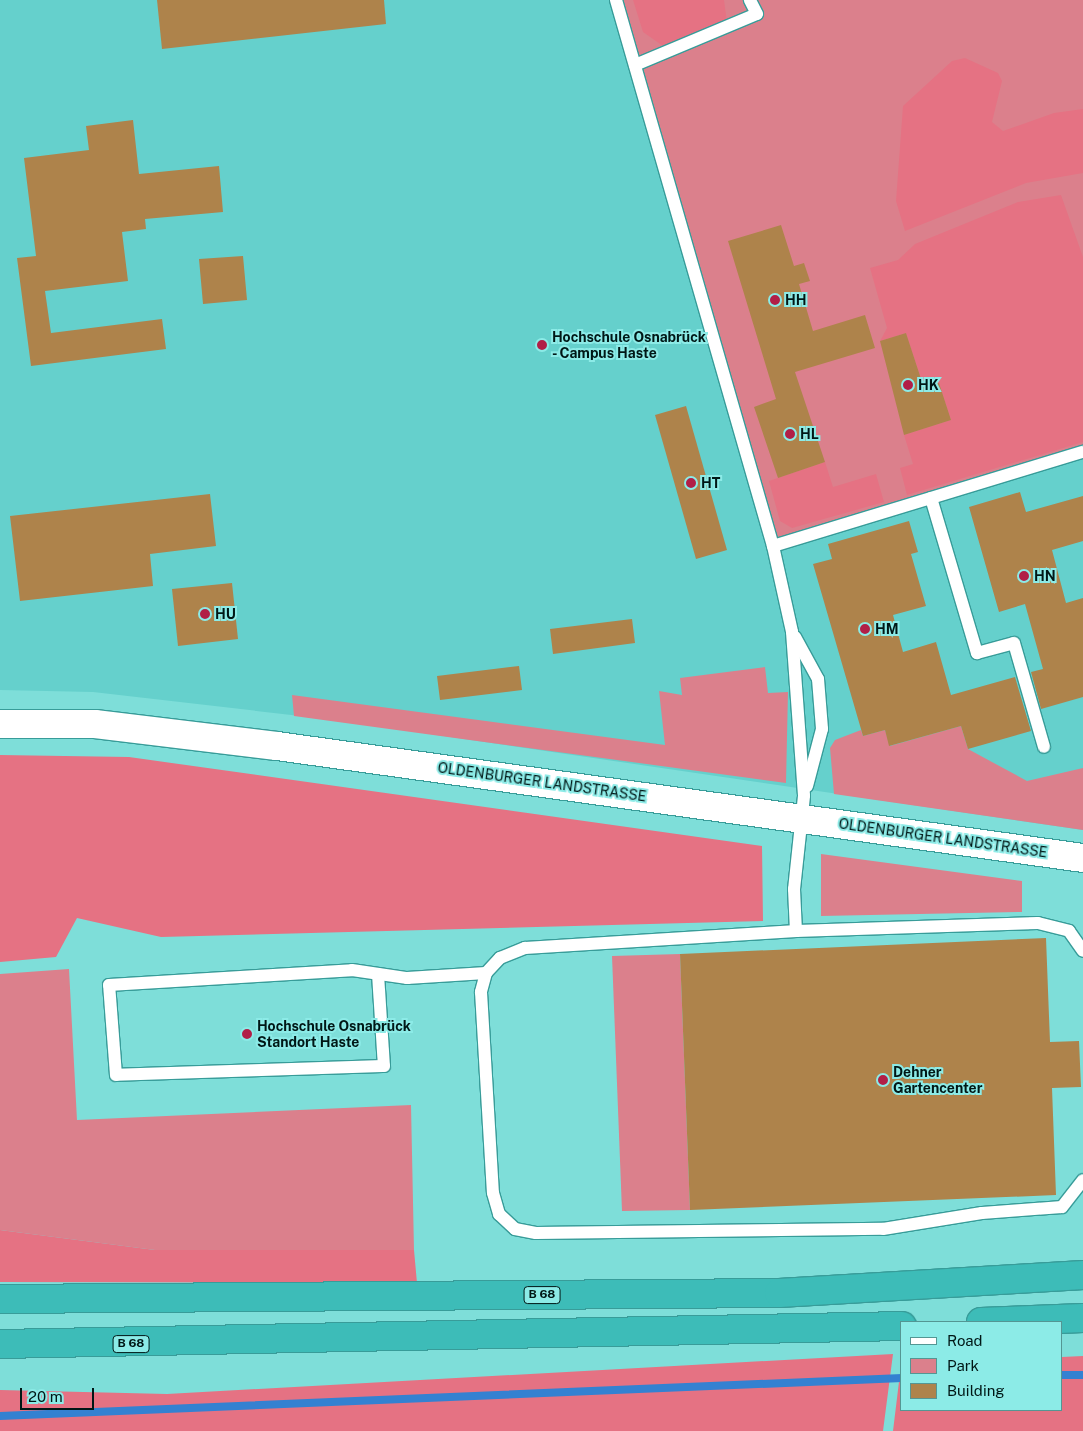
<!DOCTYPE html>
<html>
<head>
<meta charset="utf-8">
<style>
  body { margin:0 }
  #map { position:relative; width:1083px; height:1431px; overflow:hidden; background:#7eded9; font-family:"Public Sans",sans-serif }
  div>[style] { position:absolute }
  .built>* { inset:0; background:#65d0cc }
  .green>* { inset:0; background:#db808c }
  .forest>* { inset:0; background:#e57283 }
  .stream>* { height:8px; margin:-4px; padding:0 4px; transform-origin:4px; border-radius:4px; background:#3481d1 }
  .building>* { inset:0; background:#ae834b }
  .roads { filter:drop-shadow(1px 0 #389c99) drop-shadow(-1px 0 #389c99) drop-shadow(0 1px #389c99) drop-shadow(0 -1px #389c99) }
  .lane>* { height:12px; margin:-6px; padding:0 6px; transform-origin:6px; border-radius:6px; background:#fff }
  .secondary>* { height:28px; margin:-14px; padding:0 14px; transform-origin:14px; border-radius:14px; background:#fff }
  .highway>* { height:28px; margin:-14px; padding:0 14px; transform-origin:14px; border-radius:14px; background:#3dbcb8 }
  .dots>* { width:14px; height:14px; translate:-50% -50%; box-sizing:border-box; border:2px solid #8cebe7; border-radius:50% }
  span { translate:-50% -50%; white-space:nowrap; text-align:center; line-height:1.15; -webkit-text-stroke:4px #8cebe7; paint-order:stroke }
  .shield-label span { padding:1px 4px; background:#8cebe7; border:1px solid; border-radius:4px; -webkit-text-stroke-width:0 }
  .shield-label { font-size:12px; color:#001716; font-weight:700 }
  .poi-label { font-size:14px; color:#001716; font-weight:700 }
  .left { translate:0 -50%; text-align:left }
  .street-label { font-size:14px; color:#001716 }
  .legend { position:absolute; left:900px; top:1321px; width:162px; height:90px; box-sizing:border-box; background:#8cebe7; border:1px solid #549693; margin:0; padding:6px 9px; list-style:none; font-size:15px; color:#001716 }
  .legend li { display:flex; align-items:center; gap:10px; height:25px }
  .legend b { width:25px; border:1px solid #549693 }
  .scale { position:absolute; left:20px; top:1388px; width:74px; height:22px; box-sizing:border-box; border:2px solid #001716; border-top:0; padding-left:6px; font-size:15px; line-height:18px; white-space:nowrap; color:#001716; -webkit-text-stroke:4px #8cebe7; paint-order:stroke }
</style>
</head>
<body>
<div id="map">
  <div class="built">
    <i style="clip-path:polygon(0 0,1083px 0,1083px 830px,335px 720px,93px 692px,0 690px)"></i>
  </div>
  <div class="green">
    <i style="clip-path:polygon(621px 0,1083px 0,1083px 452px,776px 544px)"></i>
    <i style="clip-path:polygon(765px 667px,768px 693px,788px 692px,786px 783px,294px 716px,292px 695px,665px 745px,659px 691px,682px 695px,680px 678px)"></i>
    <i style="clip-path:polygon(961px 726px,968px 749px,1027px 781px,1083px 768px,1083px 830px,834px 794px,830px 748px,835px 740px,861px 730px,863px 736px,885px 730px,890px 746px)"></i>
    <i style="clip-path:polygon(821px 854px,1022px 881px,1022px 912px,821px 916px)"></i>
    <i style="clip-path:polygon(680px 954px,690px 1210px,622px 1211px,612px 956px)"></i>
    <i style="clip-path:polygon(69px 969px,77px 1120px,411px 1105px,414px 1250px,155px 1250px,0 1230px,0 974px)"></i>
  </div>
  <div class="forest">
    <i style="clip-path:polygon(633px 0,724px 0,727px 22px,666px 48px,643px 32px)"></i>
    <i style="clip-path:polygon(965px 58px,998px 73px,1002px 81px,992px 122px,1003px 131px,1054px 113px,1083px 109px,1083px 173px,1026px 183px,905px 231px,896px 201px,903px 106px,952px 61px)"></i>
    <i style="clip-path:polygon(1061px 195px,1083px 257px,1083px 442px,907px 495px,900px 468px,913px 464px,904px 435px,951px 420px,939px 383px,924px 388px,906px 333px,880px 341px,887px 328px,870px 268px,898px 260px,915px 244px,1018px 202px)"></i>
    <i style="clip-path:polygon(825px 462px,833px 487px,876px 474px,884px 502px,792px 528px,780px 521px,769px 481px)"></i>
    <i style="clip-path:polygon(0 755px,129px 757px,762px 846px,763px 921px,161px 937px,77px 918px,56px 957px,0 962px)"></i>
    <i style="clip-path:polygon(0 1230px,155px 1250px,414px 1250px,417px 1283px,0 1282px)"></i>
    <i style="clip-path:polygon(893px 1354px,883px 1431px,0 1431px,0 1390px,167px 1394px)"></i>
    <i style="clip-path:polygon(1083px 1356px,1083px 1431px,893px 1431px,902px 1357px,902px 1410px,1062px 1410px,1062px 1357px)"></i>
  </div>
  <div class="stream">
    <i style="left:1062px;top:1375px;width:21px"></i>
    <i style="left:0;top:1416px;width:903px;rotate:-2.41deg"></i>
  </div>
  <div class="building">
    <i style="clip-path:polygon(157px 0,384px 0,386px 24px,162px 49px)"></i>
    <i style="clip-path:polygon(133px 120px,139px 174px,219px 166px,223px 212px,145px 219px,146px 229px,122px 232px,128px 281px,45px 291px,51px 333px,162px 319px,166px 349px,31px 366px,17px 258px,36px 256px,24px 158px,89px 150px,86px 126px)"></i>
    <i style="clip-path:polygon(781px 225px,794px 266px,804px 263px,810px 281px,799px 284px,813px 331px,865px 315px,875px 348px,795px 372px,825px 462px,778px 478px,754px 407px,776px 399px,728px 241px)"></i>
    <i style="clip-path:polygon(243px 256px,247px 300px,203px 304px,199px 259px)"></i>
    <i style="clip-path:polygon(906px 333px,924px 388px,939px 383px,951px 420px,904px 435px,880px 341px)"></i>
    <i style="clip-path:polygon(686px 406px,727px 550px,696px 559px,655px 415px)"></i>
    <i style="clip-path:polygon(1020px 492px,1026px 512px,1083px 496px,1083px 541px,1052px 550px,1066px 603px,1083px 598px,1083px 697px,1041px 709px,1031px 672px,1043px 669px,1025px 604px,999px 612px,969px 507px)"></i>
    <i style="clip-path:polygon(210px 494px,216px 546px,150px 554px,153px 586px,20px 601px,10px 516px)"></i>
    <i style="clip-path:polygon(909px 521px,918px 552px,911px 554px,926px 606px,893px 615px,903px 652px,936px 642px,951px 695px,1015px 677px,1031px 731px,968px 749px,961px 726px,889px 746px,885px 730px,863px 736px,813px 564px,832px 559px,828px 544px)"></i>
    <i style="clip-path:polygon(232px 583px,238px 639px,178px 646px,172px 589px)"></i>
    <i style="clip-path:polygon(632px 619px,635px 643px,553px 654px,550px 629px)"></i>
    <i style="clip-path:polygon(519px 666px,522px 690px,440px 700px,437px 676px)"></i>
    <i style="clip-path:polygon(1046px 938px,1050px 1042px,1079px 1041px,1081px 1087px,1052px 1088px,1056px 1195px,690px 1210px,680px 954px)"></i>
  </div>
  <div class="roads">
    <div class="lane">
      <i style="left:616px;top:0;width:568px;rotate:73.96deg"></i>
      <i style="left:773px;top:546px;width:88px;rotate:77.5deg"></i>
      <i style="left:792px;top:632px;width:164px;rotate:85.8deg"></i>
      <i style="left:804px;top:796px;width:94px;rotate:96.1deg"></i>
      <i style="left:794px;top:889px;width:42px;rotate:87.3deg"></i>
      <i style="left:635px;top:65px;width:132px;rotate:-22.7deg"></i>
      <i style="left:757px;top:14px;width:16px;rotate:-117deg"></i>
      <i style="left:931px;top:498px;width:162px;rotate:73.5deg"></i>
      <i style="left:977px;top:653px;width:38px;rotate:-15deg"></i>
      <i style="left:1014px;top:643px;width:108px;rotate:73.9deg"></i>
      <i style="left:773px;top:546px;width:324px;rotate:-16.9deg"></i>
      <i style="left:795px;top:637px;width:48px;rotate:61.3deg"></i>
      <i style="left:818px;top:679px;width:50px;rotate:85.4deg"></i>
      <i style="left:822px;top:729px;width:59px;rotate:104.7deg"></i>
      <i style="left:486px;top:973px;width:20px;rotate:105deg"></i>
      <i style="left:481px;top:992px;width:201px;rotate:86.6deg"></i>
      <i style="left:493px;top:1193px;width:22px;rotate:74deg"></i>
      <i style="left:499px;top:1214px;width:22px;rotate:43deg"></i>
      <i style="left:515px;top:1229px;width:21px;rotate:11deg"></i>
      <i style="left:536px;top:1233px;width:347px;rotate:-0.7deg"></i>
      <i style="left:883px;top:1229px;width:100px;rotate:-9.2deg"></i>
      <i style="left:982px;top:1213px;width:80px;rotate:-4.3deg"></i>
      <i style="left:1062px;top:1207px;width:34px;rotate:-52deg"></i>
      <i style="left:378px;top:974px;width:92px;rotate:86.3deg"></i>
      <i style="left:384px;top:1066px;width:268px;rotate:178.1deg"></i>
      <i style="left:116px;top:1075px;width:90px;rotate:-94.4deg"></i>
      <i style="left:109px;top:985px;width:243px;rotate:-3.5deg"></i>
      <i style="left:352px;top:970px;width:56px;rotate:8.3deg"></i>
      <i style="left:407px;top:978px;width:79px;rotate:-3.6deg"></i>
      <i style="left:486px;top:973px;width:21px;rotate:-47deg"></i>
      <i style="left:500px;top:958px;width:27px;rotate:-22deg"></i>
      <i style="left:525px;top:948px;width:272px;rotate:-3.6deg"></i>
      <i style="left:796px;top:931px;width:242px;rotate:-1.9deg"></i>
      <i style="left:1038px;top:923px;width:32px;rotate:14deg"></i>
      <i style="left:1069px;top:931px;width:24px;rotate:55deg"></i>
    </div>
    <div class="secondary">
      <i style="left:0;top:724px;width:95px"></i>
      <i style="left:95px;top:724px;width:183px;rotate:6.9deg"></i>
      <i style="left:277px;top:746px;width:814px;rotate:7.91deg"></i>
    </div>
    <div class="highway">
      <i style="left:0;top:1299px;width:779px;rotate:-0.44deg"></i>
      <i style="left:779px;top:1293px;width:305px;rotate:-3.4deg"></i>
      <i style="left:981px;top:1322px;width:102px;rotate:-2.2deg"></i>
      <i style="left:0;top:1344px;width:902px;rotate:-1.14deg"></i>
    </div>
  </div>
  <div class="dots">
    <i style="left:775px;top:300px;background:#b11f47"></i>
    <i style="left:542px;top:345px;background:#b11f47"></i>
    <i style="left:908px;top:385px;background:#b11f47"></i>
    <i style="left:790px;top:434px;background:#b11f47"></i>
    <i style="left:691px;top:483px;background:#b11f47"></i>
    <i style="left:1024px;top:576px;background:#b11f47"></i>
    <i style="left:205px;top:614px;background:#b11f47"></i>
    <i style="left:865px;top:629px;background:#b11f47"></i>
    <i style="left:247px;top:1034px;background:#b11f47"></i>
    <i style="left:883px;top:1080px;background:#b11f47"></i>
  </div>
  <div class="shield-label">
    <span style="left:542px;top:1295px">B 68</span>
    <span style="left:131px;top:1344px">B 68</span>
  </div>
  <div class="poi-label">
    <span class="left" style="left:785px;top:300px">HH</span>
    <span class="left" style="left:552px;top:345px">Hochschule Osnabrück<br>- Campus Haste</span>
    <span class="left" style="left:918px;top:385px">HK</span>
    <span class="left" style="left:800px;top:434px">HL</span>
    <span class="left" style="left:701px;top:483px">HT</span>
    <span class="left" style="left:1034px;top:576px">HN</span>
    <span class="left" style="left:215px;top:614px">HU</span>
    <span class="left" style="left:875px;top:629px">HM</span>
    <span class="left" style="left:257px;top:1034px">Hochschule Osnabrück<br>Standort Haste</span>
    <span class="left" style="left:893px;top:1080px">Dehner<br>Gartencenter</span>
  </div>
  <div class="street-label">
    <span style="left:542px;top:782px;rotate:8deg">OLDENBURGER LANDSTRASSE</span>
    <span style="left:943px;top:838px;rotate:8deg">OLDENBURGER LANDSTRASSE</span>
  </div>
  <ul class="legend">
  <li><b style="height:6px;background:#fff"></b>Road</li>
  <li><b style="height:14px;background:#db808c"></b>Park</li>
  <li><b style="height:14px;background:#ae834b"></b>Building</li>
  </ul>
  <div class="scale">20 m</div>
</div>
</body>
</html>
